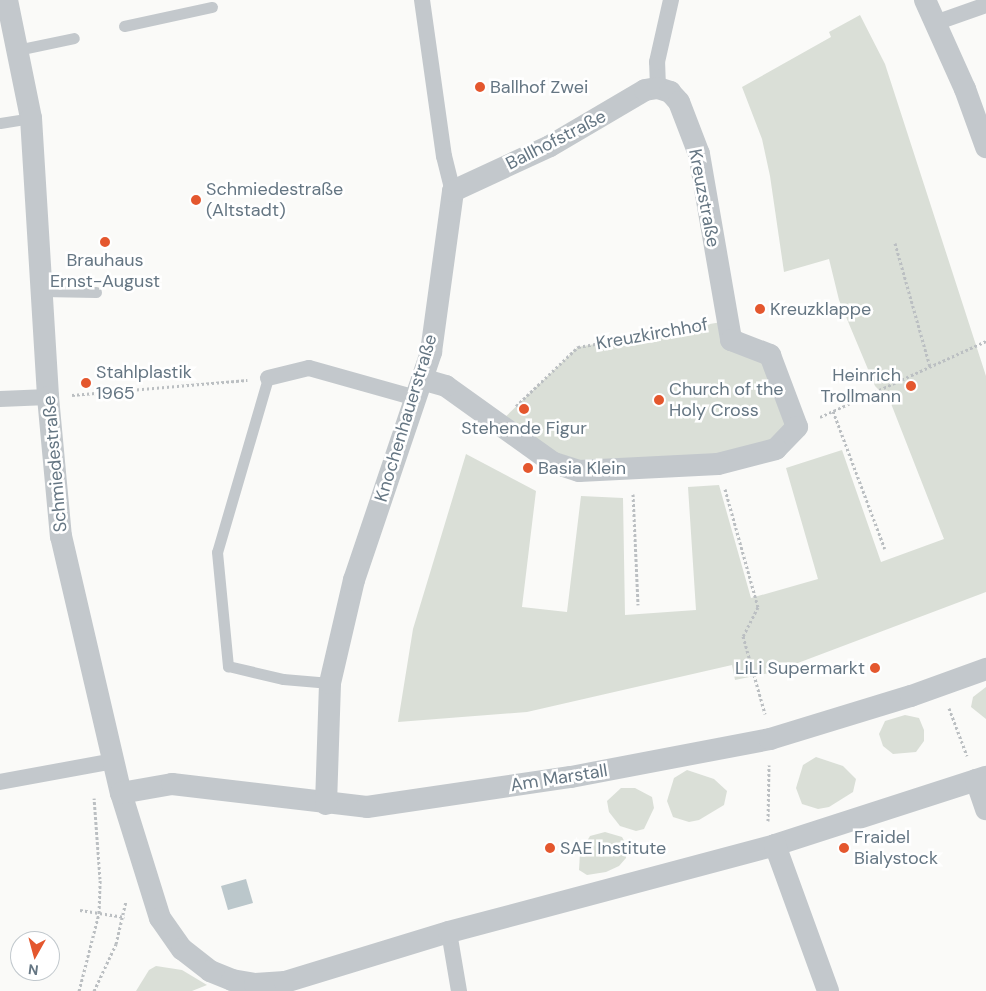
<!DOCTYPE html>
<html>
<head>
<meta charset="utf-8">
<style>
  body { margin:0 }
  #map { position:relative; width:986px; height:991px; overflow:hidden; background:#fafaf8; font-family:"DM Sans",sans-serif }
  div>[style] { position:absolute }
  .green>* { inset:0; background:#dadfd7 }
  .water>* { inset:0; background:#bbc7cb }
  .path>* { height:3px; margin-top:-1.5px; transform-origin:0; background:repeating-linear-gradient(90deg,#bbbfc2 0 2.5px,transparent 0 5px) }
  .service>* { height:11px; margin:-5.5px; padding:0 5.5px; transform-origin:5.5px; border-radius:5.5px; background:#c3c8cc }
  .pedestrian>* { height:16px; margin:-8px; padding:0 8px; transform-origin:8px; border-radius:8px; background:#c3c8cc }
  .minor>* { height:22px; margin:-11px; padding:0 11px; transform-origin:11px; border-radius:11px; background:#c3c8cc }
  .dots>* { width:14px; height:14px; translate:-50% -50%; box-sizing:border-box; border:2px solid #fff; border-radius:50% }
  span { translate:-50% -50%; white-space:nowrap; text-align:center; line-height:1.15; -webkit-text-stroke:5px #fff; paint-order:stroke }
  .poi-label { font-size:18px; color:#657683 }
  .left { translate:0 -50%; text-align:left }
  .right { translate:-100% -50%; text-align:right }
  .street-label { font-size:18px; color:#657683 }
  .north { position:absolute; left:10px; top:931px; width:50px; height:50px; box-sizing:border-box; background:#fff; border:1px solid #c1c8cd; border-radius:50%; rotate:187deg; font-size:14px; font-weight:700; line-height:20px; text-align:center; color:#657683 }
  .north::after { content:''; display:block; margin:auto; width:18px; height:22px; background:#e4572e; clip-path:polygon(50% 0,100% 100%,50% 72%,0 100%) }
</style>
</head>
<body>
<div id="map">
  <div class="green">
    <i style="clip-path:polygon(860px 15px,885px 64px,986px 376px,986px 592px,774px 672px,735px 680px,732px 665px,527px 712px,398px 722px,413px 629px,466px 454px,536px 491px,522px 607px,567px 612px,581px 496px,623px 498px,625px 615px,696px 610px,688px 487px,719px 485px,751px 598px,818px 579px,786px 468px,842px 450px,881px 562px,944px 539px,890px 401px,875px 386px,839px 300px,829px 259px,784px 272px,770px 176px,762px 139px,742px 87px,831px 37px,829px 32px)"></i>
    <i style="clip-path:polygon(727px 321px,770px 355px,797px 427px,776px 449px,579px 471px,499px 423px,578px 347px)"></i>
    <i style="clip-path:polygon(986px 687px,986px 719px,971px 707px,973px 697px)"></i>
    <i style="clip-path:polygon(905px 715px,919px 718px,924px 730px,924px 741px,916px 752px,893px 754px,883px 746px,879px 734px,885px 721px)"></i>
    <i style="clip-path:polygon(816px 757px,843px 766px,856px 779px,853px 792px,829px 807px,818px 809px,802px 804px,796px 788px,803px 765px)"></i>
    <i style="clip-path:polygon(687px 770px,714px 779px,727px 791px,724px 805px,699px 820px,689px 822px,673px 817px,667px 801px,674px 778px)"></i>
    <i style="clip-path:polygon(621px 788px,635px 788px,652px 797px,654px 808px,644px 829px,636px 831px,620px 826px,609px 812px,607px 801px)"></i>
    <i style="clip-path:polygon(605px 832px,622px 837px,627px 846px,626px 858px,619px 866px,606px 872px,587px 875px,579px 870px,580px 853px,590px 836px)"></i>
    <i style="clip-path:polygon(156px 966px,182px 970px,207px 985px,192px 991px,136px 991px,149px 970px)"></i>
  </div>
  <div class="water">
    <i style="clip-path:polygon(246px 879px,253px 903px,228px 910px,221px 886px)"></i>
  </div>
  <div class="path">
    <i style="left:895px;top:243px;width:129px;rotate:74.2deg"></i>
    <i style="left:72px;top:395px;width:176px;rotate:-4.9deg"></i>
    <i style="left:516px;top:406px;width:86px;rotate:-43.6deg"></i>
    <i style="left:578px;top:347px;width:128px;rotate:-9.9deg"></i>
    <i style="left:833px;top:411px;width:147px;rotate:69.4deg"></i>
    <i style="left:820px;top:417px;width:183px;rotate:-24.6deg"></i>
    <i style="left:725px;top:489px;width:123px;rotate:74.4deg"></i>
    <i style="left:758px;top:607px;width:33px;rotate:117deg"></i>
    <i style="left:743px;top:636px;width:81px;rotate:74.2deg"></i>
    <i style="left:633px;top:494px;width:111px;rotate:87.4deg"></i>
    <i style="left:949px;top:708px;width:51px;rotate:69.4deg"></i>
    <i style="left:768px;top:821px;width:56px;rotate:-89deg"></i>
    <i style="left:80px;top:910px;width:45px;rotate:9deg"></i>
    <i style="left:79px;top:991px;width:81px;rotate:-75.6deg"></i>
    <i style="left:99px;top:913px;width:34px;rotate:-88deg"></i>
    <i style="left:100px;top:879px;width:81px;rotate:-94.2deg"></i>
    <i style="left:94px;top:991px;width:52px;rotate:-64.9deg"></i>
    <i style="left:116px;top:944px;width:44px;rotate:-76.9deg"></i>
  </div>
  <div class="service">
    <i style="left:124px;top:26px;width:90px;rotate:-12.2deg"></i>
    <i style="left:17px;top:50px;width:58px;rotate:-11.9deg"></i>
    <i style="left:0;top:123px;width:31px;rotate:-9deg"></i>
    <i style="left:42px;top:291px;width:54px;rotate:1.1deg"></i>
    <i style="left:268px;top:378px;width:181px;rotate:106.3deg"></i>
    <i style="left:217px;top:552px;width:115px;rotate:84.5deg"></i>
    <i style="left:228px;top:666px;width:57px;rotate:13.3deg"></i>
    <i style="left:283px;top:679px;width:47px;rotate:4.9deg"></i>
  </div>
  <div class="pedestrian">
    <i style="left:422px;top:0;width:158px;rotate:82deg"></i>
    <i style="left:444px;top:156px;width:36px;rotate:76deg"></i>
    <i style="left:935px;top:23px;width:54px;rotate:-19.4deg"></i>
    <i style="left:658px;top:88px;width:26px;rotate:-92deg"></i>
    <i style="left:657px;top:62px;width:64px;rotate:-77.3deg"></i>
    <i style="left:268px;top:378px;width:42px;rotate:-13.7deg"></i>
    <i style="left:309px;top:368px;width:111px;rotate:15.7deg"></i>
    <i style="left:0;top:399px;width:48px;rotate:-2.4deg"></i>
    <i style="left:0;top:782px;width:115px;rotate:-10.5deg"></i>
    <i style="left:449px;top:932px;width:60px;rotate:80.4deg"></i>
  </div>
  <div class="minor">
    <i style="left:7px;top:0;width:120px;rotate:78.5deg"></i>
    <i style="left:31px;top:118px;width:280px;rotate:86.5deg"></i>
    <i style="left:48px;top:397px;width:140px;rotate:84.7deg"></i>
    <i style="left:61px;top:536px;width:264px;rotate:76.9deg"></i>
    <i style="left:121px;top:793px;width:131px;rotate:72.7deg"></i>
    <i style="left:160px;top:918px;width:38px;rotate:55deg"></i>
    <i style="left:182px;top:949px;width:36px;rotate:38deg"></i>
    <i style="left:210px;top:971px;width:24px;rotate:22deg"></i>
    <i style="left:232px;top:980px;width:23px;rotate:10deg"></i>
    <i style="left:255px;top:984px;width:30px;rotate:-4deg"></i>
    <i style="left:285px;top:982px;width:171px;rotate:-17deg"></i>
    <i style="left:449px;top:932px;width:337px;rotate:-14.9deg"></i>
    <i style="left:775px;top:845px;width:222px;rotate:-17.9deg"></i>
    <i style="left:925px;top:0;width:98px;rotate:65.8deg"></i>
    <i style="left:965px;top:89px;width:62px;rotate:70.1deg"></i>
    <i style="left:976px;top:780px;width:31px;rotate:71deg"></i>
    <i style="left:121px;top:793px;width:52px;rotate:-10deg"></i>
    <i style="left:172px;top:784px;width:196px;rotate:6.7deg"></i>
    <i style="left:367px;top:807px;width:206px;rotate:-8.4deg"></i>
    <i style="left:571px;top:777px;width:203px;rotate:-10.8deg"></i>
    <i style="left:770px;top:739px;width:147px;rotate:-17deg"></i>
    <i style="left:911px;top:696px;width:80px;rotate:-19.8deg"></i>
    <i style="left:326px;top:804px;width:121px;rotate:-88.1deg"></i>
    <i style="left:330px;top:683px;width:106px;rotate:-76.9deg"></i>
    <i style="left:354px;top:580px;width:241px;rotate:-71.3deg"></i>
    <i style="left:431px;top:352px;width:162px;rotate:-82.2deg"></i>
    <i style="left:453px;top:191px;width:107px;rotate:-24.9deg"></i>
    <i style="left:550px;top:146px;width:110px;rotate:-30.5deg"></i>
    <i style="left:645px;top:90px;width:13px;rotate:-9deg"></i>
    <i style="left:658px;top:88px;width:13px;rotate:18deg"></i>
    <i style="left:670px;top:92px;width:13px;rotate:48deg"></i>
    <i style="left:679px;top:102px;width:56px;rotate:69deg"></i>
    <i style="left:699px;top:154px;width:189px;rotate:80.2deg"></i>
    <i style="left:731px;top:340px;width:42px;rotate:21deg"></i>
    <i style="left:770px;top:355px;width:77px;rotate:69.4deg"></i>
    <i style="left:797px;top:427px;width:30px;rotate:134deg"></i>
    <i style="left:776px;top:449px;width:60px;rotate:165.5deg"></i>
    <i style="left:718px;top:464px;width:139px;rotate:177.1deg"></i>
    <i style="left:579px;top:471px;width:28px;rotate:-162deg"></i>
    <i style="left:552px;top:462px;width:130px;rotate:-144.4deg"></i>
    <i style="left:446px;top:386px;width:25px;rotate:-164deg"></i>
    <i style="left:775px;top:845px;width:155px;rotate:70deg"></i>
  </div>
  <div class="dots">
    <i style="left:480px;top:87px;background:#e4572e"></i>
    <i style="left:196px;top:200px;background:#e4572e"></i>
    <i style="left:105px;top:242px;background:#e4572e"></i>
    <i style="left:760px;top:309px;background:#e4572e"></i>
    <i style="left:86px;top:383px;background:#e4572e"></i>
    <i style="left:911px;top:386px;background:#e4572e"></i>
    <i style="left:659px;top:400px;background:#e4572e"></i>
    <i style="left:524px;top:409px;background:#e4572e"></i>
    <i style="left:528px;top:468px;background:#e4572e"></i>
    <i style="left:875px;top:668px;background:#e4572e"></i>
    <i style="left:550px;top:848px;background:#e4572e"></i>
    <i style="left:844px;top:848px;background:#e4572e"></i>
  </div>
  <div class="poi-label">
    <span class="left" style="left:490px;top:87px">Ballhof Zwei</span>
    <span class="left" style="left:206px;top:200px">Schmiedestraße<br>(Altstadt)</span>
    <span style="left:105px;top:271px">Brauhaus<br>Ernst-August</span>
    <span class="left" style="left:770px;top:309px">Kreuzklappe</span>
    <span class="left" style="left:96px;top:383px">Stahlplastik<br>1965</span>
    <span class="right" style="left:901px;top:386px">Heinrich<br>Trollmann</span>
    <span class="left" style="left:669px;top:400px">Church of the<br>Holy Cross</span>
    <span style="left:524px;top:428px">Stehende Figur</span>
    <span class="left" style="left:538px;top:468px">Basia Klein</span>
    <span class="right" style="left:865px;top:668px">LiLi Supermarkt</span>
    <span class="left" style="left:854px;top:848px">Fraidel<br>Bialystock</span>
    <span class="left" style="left:560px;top:848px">SAE Institute</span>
  </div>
  <div class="street-label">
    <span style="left:556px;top:140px;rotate:-27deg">Ballhofstraße</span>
    <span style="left:704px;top:198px;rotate:79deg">Kreuzstraße</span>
    <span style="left:652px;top:334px;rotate:-10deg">Kreuzkirchhof</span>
    <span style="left:406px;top:418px;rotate:-73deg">Knochenhauerstraße</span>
    <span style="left:55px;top:464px;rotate:-95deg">Schmiedestraße</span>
    <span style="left:559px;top:778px;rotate:-9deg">Am Marstall</span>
  </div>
  <div class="north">N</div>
</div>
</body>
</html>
